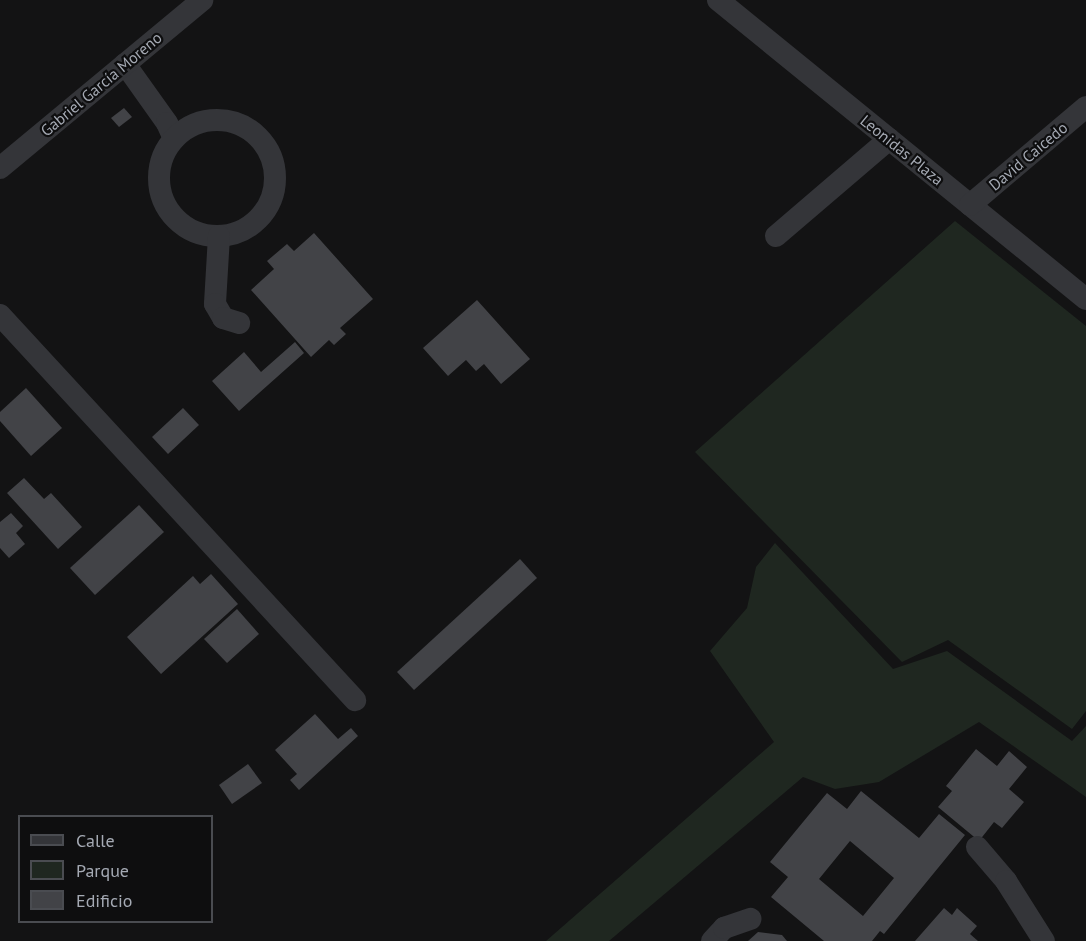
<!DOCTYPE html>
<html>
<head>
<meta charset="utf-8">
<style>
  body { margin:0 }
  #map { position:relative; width:1086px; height:941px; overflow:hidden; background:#131314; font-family:"PT Sans",sans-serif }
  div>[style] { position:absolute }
  .green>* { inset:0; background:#1f2720 }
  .building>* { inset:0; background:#424347 }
  .minor>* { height:22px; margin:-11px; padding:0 11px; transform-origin:11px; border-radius:11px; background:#343539 }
  .minor>.ring { margin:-11px; padding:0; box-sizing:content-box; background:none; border:22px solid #343539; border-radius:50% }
  span { translate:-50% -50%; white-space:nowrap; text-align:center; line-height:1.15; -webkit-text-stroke:4.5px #0e0e0f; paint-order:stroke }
  .street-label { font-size:16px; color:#a5aab4 }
  .legend { position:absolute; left:18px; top:815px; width:195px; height:108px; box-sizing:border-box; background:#0e0e0f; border:2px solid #4a4c51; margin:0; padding:8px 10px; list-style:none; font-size:18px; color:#a5aab4 }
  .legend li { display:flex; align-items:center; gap:12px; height:30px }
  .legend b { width:30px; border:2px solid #4a4c51 }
</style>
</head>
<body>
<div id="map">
  <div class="green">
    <i style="clip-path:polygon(955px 221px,1086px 326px,1086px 711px,1072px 729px,948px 640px,902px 662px,695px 452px)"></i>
    <i style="clip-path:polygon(775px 543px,893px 669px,947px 651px,1072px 741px,1086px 726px,1086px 797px,979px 722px,879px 782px,835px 789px,803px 777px,609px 941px,546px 941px,774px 742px,710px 651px,747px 608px,756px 567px)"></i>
  </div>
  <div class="building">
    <i style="clip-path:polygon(124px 108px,132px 117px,119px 127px,111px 118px)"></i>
    <i style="clip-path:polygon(314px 233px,373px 299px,340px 328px,346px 334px,334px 345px,329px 340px,311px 357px,251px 290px,274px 269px,267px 261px,287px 244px,294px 251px)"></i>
    <i style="clip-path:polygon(477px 300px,530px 359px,501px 384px,484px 364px,476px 371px,466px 360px,448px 376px,423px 348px)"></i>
    <i style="clip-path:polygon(295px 342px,304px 353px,239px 411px,212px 381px,244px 352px,261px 372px)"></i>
    <i style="clip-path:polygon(26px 388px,62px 428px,31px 456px,0 421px,0 412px)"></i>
    <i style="clip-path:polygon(183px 408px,199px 425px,168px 454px,152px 437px)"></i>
    <i style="clip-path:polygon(24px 478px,44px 499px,51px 493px,82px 527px,58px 549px,7px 493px)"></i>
    <i style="clip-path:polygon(139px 505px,164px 532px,95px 595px,70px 568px)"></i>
    <i style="clip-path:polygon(11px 513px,23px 526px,16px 533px,25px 544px,9px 558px,0 548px,0 522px)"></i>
    <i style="clip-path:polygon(520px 559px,537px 578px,414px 690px,397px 672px)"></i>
    <i style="clip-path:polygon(211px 574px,238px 604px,161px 674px,127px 637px,193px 576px,200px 584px)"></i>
    <i style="clip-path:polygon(237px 609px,259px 634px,227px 663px,204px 639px)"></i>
    <i style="clip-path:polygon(315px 714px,338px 739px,351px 728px,358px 736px,299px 790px,290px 780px,297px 774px,275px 750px)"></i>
    <i style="clip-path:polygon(976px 749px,997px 766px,1009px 751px,1027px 767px,1009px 789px,1024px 802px,1002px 828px,994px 822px,979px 841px,938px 807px,952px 791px,946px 786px)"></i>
    <i style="clip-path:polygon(248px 764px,262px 783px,232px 804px,219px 785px)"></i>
    <i style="clip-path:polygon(evenodd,861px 791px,919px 838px,939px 814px,965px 835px,884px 934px,880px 931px,872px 941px,824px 941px,771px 897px,788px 877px,770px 862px,827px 793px,847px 809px,861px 791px,850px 841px,894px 878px,863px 916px,819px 879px,850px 841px)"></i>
    <i style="clip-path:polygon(944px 908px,952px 915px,957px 908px,977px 926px,970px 934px,978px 941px,915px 941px)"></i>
    <i style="clip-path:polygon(758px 932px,782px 935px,787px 941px,748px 941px)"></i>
  </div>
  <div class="minor">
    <i style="left:718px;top:0;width:474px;rotate:39.1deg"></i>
    <i style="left:125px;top:64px;width:72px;rotate:54.6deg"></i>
    <i style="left:167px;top:123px;width:17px;rotate:66deg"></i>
    <i class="ring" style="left:159px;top:120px;width:94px;height:94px"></i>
    <i style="left:0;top:168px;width:263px;rotate:-39.7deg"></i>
    <i style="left:970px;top:205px;width:152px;rotate:-40.2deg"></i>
    <i style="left:219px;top:236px;width:68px;rotate:93.4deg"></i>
    <i style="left:215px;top:304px;width:16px;rotate:60deg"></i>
    <i style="left:223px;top:318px;width:17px;rotate:17deg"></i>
    <i style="left:776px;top:236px;width:149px;rotate:-40.6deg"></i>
    <i style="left:0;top:315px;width:524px;rotate:47.32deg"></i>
    <i style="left:977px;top:847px;width:45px;rotate:49.5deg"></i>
    <i style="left:1006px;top:881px;width:71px;rotate:57.7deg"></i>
    <i style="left:712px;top:941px;width:18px;rotate:-47deg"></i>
    <i style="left:724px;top:928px;width:28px;rotate:-19deg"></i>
  </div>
  <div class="street-label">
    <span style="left:101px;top:84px;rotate:-40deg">Gabriel García Moreno</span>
    <span style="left:902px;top:150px;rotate:39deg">Leonidas Plaza</span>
    <span style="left:1028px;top:156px;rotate:-40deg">David Caicedo</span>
  </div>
  <ul class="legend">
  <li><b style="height:8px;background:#343539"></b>Calle</li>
  <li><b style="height:16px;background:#1f2720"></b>Parque</li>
  <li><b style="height:16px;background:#424347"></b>Edificio</li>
  </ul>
</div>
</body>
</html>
